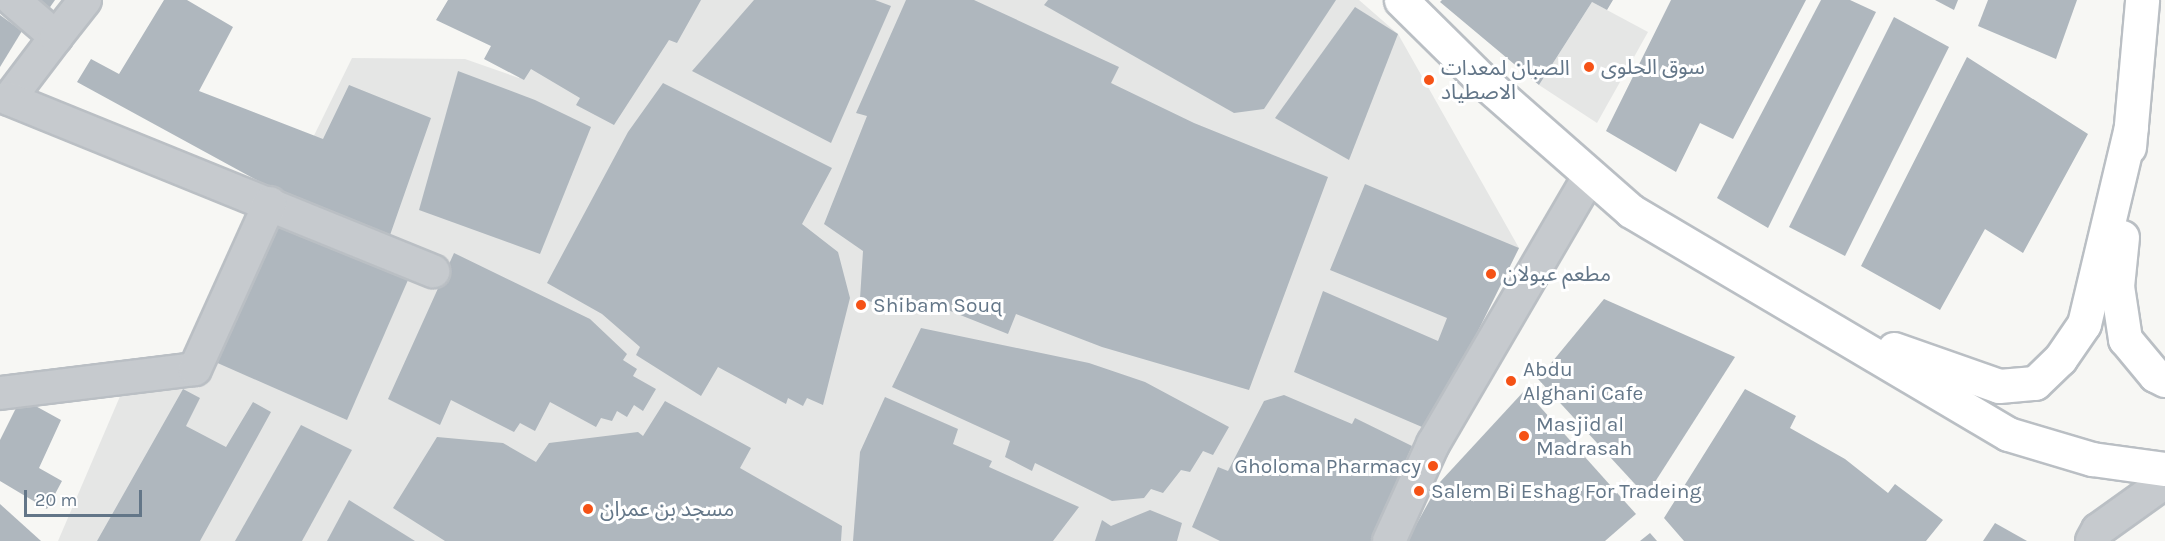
<!DOCTYPE html>
<html>
<head>
<meta charset="utf-8">
<style>
  body { margin:0 }
  #map { position:relative; width:2165px; height:541px; overflow:hidden; background:#f7f7f4; font-family:Karla,"Noto Sans Arabic",sans-serif }
  div>[style] { position:absolute }
  .built>* { inset:0; background:#e5e6e5 }
  .building>* { inset:0; background:#afb7be }
  .roads { filter:drop-shadow(2px 0 #babfc4) drop-shadow(-2px 0 #babfc4) drop-shadow(0 2px #babfc4) drop-shadow(0 -2px #babfc4) }
  .minor>* { height:32px; margin:-16px; padding:0 16px; transform-origin:16px; border-radius:16px; background:#c6cace }
  .secondary>* { height:33px; margin:-16.5px; padding:0 16.5px; transform-origin:16.5px; border-radius:16.5px; background:#fff }
  .dots>* { width:16px; height:16px; translate:-50% -50%; box-sizing:border-box; border:3px solid #fff; border-radius:50% }
  span { translate:-50% -50%; white-space:nowrap; text-align:center; line-height:1.15; -webkit-text-stroke:6px #fff; paint-order:stroke }
  .poi-label { font-size:21px; color:#637688 }
  .left { translate:0 -50%; text-align:left }
  .right { translate:-100% -50%; text-align:right }
  .scale { position:absolute; left:24px; top:490px; width:118px; height:27px; box-sizing:border-box; border:3px solid #637688; border-top:0; padding-left:8px; font-size:18px; line-height:21px; white-space:nowrap; color:#637688; -webkit-text-stroke:4px #fff; paint-order:stroke }
</style>
</head>
<body>
<div id="map">
  <div class="built">
    <i style="clip-path:polygon(559px 0,1359px 0,1398px 34px,1519px 248px,1375px 541px,58px 541px,130px 373px,203px 362px,352px 58px,465px 59px,519px 78px)"></i>
    <i style="clip-path:polygon(1592px 2px,1648px 32px,1597px 123px,1539px 85px)"></i>
  </div>
  <div class="building">
    <i style="clip-path:polygon(36px 0,55px 0,48px 10px)"></i>
    <i style="clip-path:polygon(164px 0,187px 0,233px 27px,199px 91px,323px 139px,349px 85px,431px 118px,389px 238px,295px 201px,77px 82px,91px 59px,119px 74px)"></i>
    <i style="clip-path:polygon(448px 0,701px 0,677px 43px,669px 40px,614px 125px,576px 105px,580px 98px,531px 69px,524px 80px,484px 59px,491px 46px,436px 20px)"></i>
    <i style="clip-path:polygon(754px 0,875px 0,891px 6px,831px 143px,692px 71px)"></i>
    <i style="clip-path:polygon(906px 0,974px 0,1119px 67px,1111px 83px,1194px 123px,1328px 177px,1249px 390px,1102px 347px,1016px 314px,1008px 334px,920px 299px,917px 313px,860px 299px,863px 251px,824px 224px,867px 116px,856px 113px)"></i>
    <i style="clip-path:polygon(1048px 0,1336px 0,1264px 109px,1234px 113px,1044px 5px)"></i>
    <i style="clip-path:polygon(1442px 0,1613px 0,1607px 10px,1592px 2px,1539px 85px,1440px 2px)"></i>
    <i style="clip-path:polygon(1671px 0,1806px 0,1733px 139px,1700px 123px,1676px 172px,1606px 131px)"></i>
    <i style="clip-path:polygon(1821px 0,1850px 0,1876px 12px,1768px 228px,1717px 198px)"></i>
    <i style="clip-path:polygon(1935px 0,1958px 0,1954px 10px)"></i>
    <i style="clip-path:polygon(1988px 0,2077px 0,2056px 59px,1978px 26px)"></i>
    <i style="clip-path:polygon(1355px 7px,1398px 34px,1349px 160px,1275px 118px)"></i>
    <i style="clip-path:polygon(0 15px,22px 31px,0 67px)"></i>
    <i style="clip-path:polygon(1894px 17px,1949px 47px,1845px 256px,1789px 227px)"></i>
    <i style="clip-path:polygon(1967px 57px,2088px 134px,2023px 253px,1985px 229px,1940px 310px,1861px 266px)"></i>
    <i style="clip-path:polygon(458px 71px,535px 100px,591px 127px,540px 254px,419px 210px)"></i>
    <i style="clip-path:polygon(663px 83px,832px 168px,802px 224px,838px 252px,850px 298px,823px 405px,807px 398px,803px 406px,788px 398px,786px 404px,718px 367px,701px 396px,636px 355px,640px 347px,602px 314px,547px 283px,628px 132px)"></i>
    <i style="clip-path:polygon(1365px 184px,1519px 248px,1429px 430px,1294px 372px,1323px 291px,1438px 341px,1447px 318px,1330px 270px)"></i>
    <i style="clip-path:polygon(275px 224px,408px 280px,347px 420px,213px 361px)"></i>
    <i style="clip-path:polygon(454px 253px,590px 319px,627px 354px,623px 360px,637px 369px,633px 376px,656px 389px,643px 411px,634px 405px,627px 417px,617px 411px,612px 421px,601px 418px,596px 427px,550px 402px,535px 431px,520px 423px,514px 432px,451px 400px,440px 425px,388px 399px)"></i>
    <i style="clip-path:polygon(1604px 299px,1735px 357px,1646px 496px,1538px 379px)"></i>
    <i style="clip-path:polygon(921px 328px,1089px 363px,1145px 382px,1229px 427px,1213px 455px,1203px 451px,1190px 472px,1181px 470px,1163px 493px,1151px 489px,1144px 498px,1112px 501px,1035px 463px,1032px 471px,1005px 457px,1010px 441px,892px 387px)"></i>
    <i style="clip-path:polygon(183px 389px,200px 398px,186px 426px,226px 447px,253px 402px,271px 412px,200px 541px,97px 541px)"></i>
    <i style="clip-path:polygon(1745px 389px,1796px 416px,1790px 428px,1845px 459px,1888px 493px,1895px 484px,1943px 520px,1926px 541px,1684px 541px,1664px 518px)"></i>
    <i style="clip-path:polygon(1525px 390px,1636px 514px,1605px 541px,1407px 541px,1440px 482px)"></i>
    <i style="clip-path:polygon(1284px 395px,1352px 424px,1355px 418px,1412px 446px,1371px 541px,1220px 541px,1192px 527px,1218px 467px,1228px 471px,1264px 401px)"></i>
    <i style="clip-path:polygon(885px 397px,958px 429px,953px 444px,992px 461px,989px 467px,1079px 507px,1053px 541px,853px 541px,860px 452px)"></i>
    <i style="clip-path:polygon(21px 398px,61px 420px,39px 468px,62px 481px,47px 509px,0 481px,0 440px)"></i>
    <i style="clip-path:polygon(665px 401px,751px 448px,740px 468px,842px 526px,841px 541px,445px 541px,393px 508px,437px 437px,503px 443px,536px 462px,549px 443px,638px 432px,643px 436px)"></i>
    <i style="clip-path:polygon(301px 425px,352px 450px,302px 541px,235px 541px)"></i>
    <i style="clip-path:polygon(349px 500px,415px 541px,327px 541px)"></i>
    <i style="clip-path:polygon(0 504px,41px 541px,0 541px)"></i>
    <i style="clip-path:polygon(1150px 510px,1182px 523px,1177px 541px,1095px 541px,1102px 520px,1111px 526px)"></i>
    <i style="clip-path:polygon(1995px 523px,2027px 541px,1983px 541px)"></i>
    <i style="clip-path:polygon(1650px 533px,1657px 541px,1640px 541px)"></i>
  </div>
  <div class="roads">
    <div class="minor">
      <i style="left:13px;top:0;width:57px;rotate:40.7deg"></i>
      <i style="left:56px;top:37px;width:78px;rotate:127.2deg"></i>
      <i style="left:9px;top:99px;width:458px;rotate:22.1deg"></i>
      <i style="left:56px;top:37px;width:47px;rotate:-51.9deg"></i>
      <i style="left:0;top:393px;width:196px;rotate:-7deg"></i>
      <i style="left:195px;top:369px;width:182px;rotate:-65.7deg"></i>
      <i style="left:1389px;top:541px;width:107px;rotate:-65.6deg"></i>
      <i style="left:1433px;top:444px;width:311px;rotate:-59.7deg"></i>
      <i style="left:2092px;top:541px;width:13px;rotate:-61deg"></i>
      <i style="left:2098px;top:530px;width:82px;rotate:-35.6deg"></i>
    </div>
    <div class="secondary">
      <i style="left:1401px;top:0;width:114px;rotate:44.6deg"></i>
      <i style="left:1482px;top:80px;width:198px;rotate:41.3deg"></i>
      <i style="left:1631px;top:211px;width:438px;rotate:30.6deg"></i>
      <i style="left:2008px;top:434px;width:88px;rotate:16.6deg"></i>
      <i style="left:2092px;top:459px;width:74px;rotate:7.8deg"></i>
      <i style="left:2129px;top:147px;width:148px;rotate:-84.9deg"></i>
      <i style="left:2122px;top:237px;width:49px;rotate:95.8deg"></i>
      <i style="left:2117px;top:286px;width:54px;rotate:81.4deg"></i>
      <i style="left:2125px;top:339px;width:47px;rotate:50.2deg"></i>
      <i style="left:2155px;top:375px;width:11px;rotate:27deg"></i>
      <i style="left:1894px;top:349px;width:111px;rotate:19.4deg"></i>
      <i style="left:1999px;top:386px;width:36px;rotate:-5deg"></i>
      <i style="left:2035px;top:383px;width:35px;rotate:-44deg"></i>
      <i style="left:2060px;top:359px;width:42px;rotate:-55.6deg"></i>
      <i style="left:2084px;top:324px;width:203px;rotate:-76.6deg"></i>
    </div>
  </div>
  <div class="dots">
    <i style="left:1589px;top:67px;background:#f55216"></i>
    <i style="left:1429px;top:80px;background:#f55216"></i>
    <i style="left:1491px;top:274px;background:#f55216"></i>
    <i style="left:861px;top:305px;background:#f55216"></i>
    <i style="left:1511px;top:381px;background:#f55216"></i>
    <i style="left:1524px;top:436px;background:#f55216"></i>
    <i style="left:1433px;top:466px;background:#f55216"></i>
    <i style="left:1419px;top:491px;background:#f55216"></i>
    <i style="left:588px;top:509px;background:#f55216"></i>
  </div>
  <div class="poi-label">
    <span class="left" style="left:1601px;top:67px">سوق الحلوى</span>
    <span class="left" style="left:1441px;top:80px">الصبان لمعدات<br>الاصطياد</span>
    <span class="left" style="left:1503px;top:274px">مطعم عبولان</span>
    <span class="left" style="left:873px;top:305px">Shibam Souq</span>
    <span class="left" style="left:1523px;top:381px">Abdu<br>Alghani Cafe</span>
    <span class="left" style="left:1536px;top:436px">Masjid al<br>Madrasah</span>
    <span class="right" style="left:1421px;top:466px">Gholoma Pharmacy</span>
    <span class="left" style="left:1431px;top:491px">Salem Bi Eshag For Tradeing</span>
    <span class="left" style="left:600px;top:509px">مسجد بن عمران</span>
  </div>
  <div class="scale">20 m</div>
</div>
</body>
</html>
